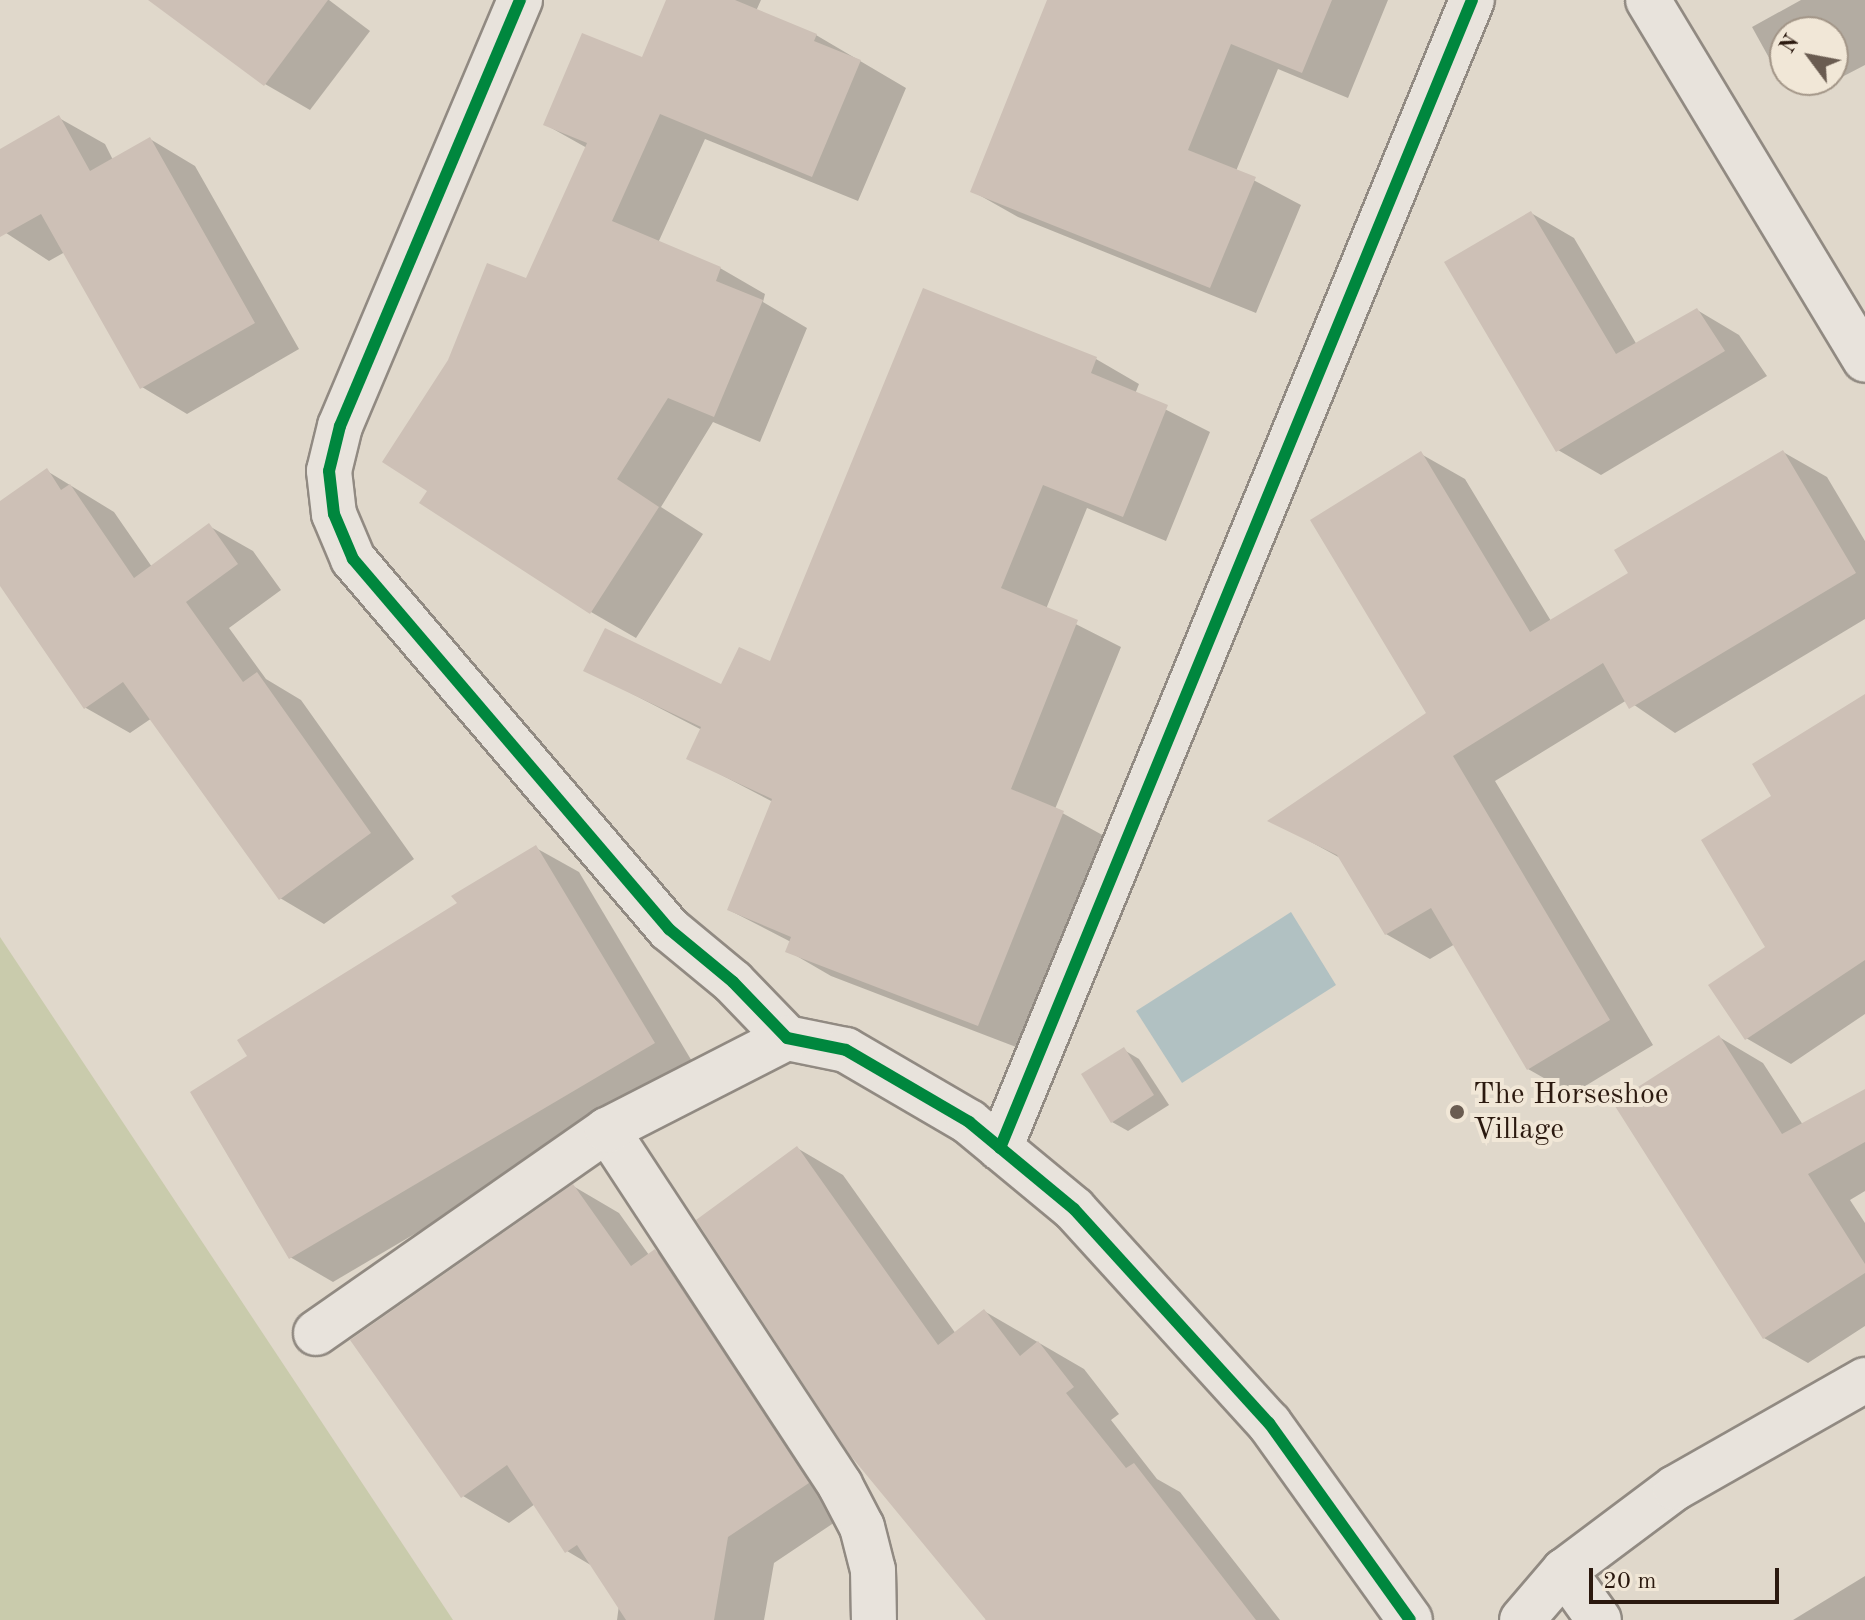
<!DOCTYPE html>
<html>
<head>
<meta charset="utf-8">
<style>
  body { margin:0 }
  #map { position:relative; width:1865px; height:1620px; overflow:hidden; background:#e0d8cb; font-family:"Old Standard TT",serif }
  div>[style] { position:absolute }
  .green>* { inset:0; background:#c9cbac }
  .water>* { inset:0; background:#b1c1c2 }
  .shadow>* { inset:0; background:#0003 }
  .building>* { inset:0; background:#cdc0b6 }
  .roads { filter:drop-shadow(2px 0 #918a82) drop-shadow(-2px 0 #918a82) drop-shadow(0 2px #918a82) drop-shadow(0 -2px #918a82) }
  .minor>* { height:44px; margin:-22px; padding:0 22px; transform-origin:22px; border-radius:22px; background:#e8e3dc }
  .cycleway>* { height:12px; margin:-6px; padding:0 6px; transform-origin:6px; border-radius:6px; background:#00873e }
  .dots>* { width:22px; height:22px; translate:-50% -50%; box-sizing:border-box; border:4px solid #f1e7d7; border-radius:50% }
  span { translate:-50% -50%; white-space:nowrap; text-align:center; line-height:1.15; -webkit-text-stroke:8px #f1e7d7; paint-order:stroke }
  .poi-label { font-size:30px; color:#2b190f }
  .left { translate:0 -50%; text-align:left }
  .north { position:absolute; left:1769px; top:16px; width:80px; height:80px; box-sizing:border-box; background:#f1e7d7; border:2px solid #a29587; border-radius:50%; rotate:302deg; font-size:22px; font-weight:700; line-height:32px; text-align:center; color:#2b190f }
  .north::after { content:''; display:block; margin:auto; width:28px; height:36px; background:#6a5c51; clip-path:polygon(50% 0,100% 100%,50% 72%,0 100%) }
  .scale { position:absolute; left:1589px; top:1568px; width:190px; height:36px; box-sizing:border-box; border:4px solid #2b190f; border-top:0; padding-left:10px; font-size:24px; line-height:28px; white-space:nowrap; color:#2b190f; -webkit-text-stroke:6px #f1e7d7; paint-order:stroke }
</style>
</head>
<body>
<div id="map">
  <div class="green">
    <i style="clip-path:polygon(0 937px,453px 1620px,0 1620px)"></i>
  </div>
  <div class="water">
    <i style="clip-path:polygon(1291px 912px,1336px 985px,1182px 1083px,1136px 1011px)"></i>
  </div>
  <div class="shadow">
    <i style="clip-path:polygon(152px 0,329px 0,370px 31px,310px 110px,265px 84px)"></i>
    <i style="clip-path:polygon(668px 0,761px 0,756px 11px,816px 35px,906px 88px,858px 201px,705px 139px,658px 243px,720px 268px,765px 294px,763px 302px,807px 328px,760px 442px,713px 422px,661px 507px,703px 534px,636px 638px,591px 612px,527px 281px,587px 148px,546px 125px,643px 60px)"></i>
    <i style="clip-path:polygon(1052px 0,1388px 0,1348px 98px,1278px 69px,1236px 171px,1301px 205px,1256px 313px,1018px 217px,972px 191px)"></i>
    <i style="clip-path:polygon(1801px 0,1865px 0,1865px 65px,1817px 90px,1800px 80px,1833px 80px,1833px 32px,1785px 32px,1785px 72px,1773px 65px,1752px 27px)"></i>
    <i style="clip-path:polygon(59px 118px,105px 144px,113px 160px,150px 139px,195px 166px,299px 349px,187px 414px,142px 387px,65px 252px,49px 261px,0 229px,0 151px)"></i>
    <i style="clip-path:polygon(1531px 213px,1574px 238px,1637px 345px,1697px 310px,1739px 335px,1767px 376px,1601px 475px,1558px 450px)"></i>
    <i style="clip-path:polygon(1096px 359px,1139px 384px,1135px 394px,1210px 432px,1166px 541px,1087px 508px,1046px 609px,1121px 647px,1055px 809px,1106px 837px,1021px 1049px,831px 976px,788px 951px,791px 942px,729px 910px,773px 802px,689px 758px,702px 730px,586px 670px,722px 686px,771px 663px)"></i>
    <i style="clip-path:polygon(1783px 452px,1827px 477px,1865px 541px,1865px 619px,1675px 733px,1627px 700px,1495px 781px,1653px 1045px,1572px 1094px,1528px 1069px,1455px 944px,1430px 959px,1386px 934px,1342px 859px,1271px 820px,1429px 714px,1421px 454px,1465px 479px,1551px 621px,1630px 573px)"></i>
    <i style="clip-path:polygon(47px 471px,114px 512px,152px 567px,209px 526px,253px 551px,281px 590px,229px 628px,266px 679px,301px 700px,414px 859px,324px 924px,280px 898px,152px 718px,130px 733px,86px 708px,0 583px,0 504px)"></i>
    <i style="clip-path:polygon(1865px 696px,1865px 1014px,1791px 1064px,1746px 1038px,1768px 947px,1774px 797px)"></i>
    <i style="clip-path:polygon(536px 848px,579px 872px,696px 1068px,333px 1282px,290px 1257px,249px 1057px)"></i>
    <i style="clip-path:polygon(1719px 1037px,1763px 1063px,1803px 1125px,1865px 1092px,1865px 1191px,1850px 1200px,1865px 1223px,1865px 1326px,1808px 1363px,1764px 1338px)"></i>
    <i style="clip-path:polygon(1124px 1050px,1139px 1059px,1169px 1105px,1128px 1131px,1112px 1122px)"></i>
    <i style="clip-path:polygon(797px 1148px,843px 1175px,956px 1334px,984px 1311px,1084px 1369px,1119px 1414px,1111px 1420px,1157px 1479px,1180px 1492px,1280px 1620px,986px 1620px)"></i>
    <i style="clip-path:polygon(573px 1186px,619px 1213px,649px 1255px,655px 1251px,701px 1278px,853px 1510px,774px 1563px,764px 1620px,617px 1620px,619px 1605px,594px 1567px,567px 1551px,535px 1504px,509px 1523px,463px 1496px)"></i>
    <i style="clip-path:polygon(1865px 1576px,1865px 1620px,1793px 1620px)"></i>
  </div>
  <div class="building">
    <i style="clip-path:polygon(148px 0,328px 0,264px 86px)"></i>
    <i style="clip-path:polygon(666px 0,735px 0,817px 34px,814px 41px,861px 60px,812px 177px,660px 114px,612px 221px,721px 267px,716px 281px,763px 300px,714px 417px,668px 398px,617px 479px,659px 507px,590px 614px,419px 503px,427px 491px,382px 462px,448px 360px,487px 263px,526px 278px,587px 143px,543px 125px,582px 33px,642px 57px)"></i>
    <i style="clip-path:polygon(1047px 0,1332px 0,1302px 73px,1231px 44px,1188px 150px,1256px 177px,1210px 288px,970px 192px)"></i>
    <i style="clip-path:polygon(59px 115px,90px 171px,150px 137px,255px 323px,140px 389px,41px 214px,0 237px,0 149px)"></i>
    <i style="clip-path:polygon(1531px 211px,1616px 354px,1697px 308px,1725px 351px,1556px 452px,1444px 262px)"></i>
    <i style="clip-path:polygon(923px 288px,1097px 357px,1091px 373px,1168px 405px,1123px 517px,1043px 485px,1001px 588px,1078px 620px,1011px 789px,1064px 811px,978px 1026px,785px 952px,791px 937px,727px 910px,772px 799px,686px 759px,701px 727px,583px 671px,605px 628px,721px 684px,739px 647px,770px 661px)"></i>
    <i style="clip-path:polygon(1783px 450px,1856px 573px,1629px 709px,1603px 663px,1453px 756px,1610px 1020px,1527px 1070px,1431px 908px,1385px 935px,1337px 855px,1267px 821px,1426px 713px,1310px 520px,1421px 451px,1530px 632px,1628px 573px,1614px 550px)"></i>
    <i style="clip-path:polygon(47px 468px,61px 490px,70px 484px,134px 578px,209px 523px,238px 564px,186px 602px,243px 682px,257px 672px,371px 833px,279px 900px,123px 682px,84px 709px,0 586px,0 501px)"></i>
    <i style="clip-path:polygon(1865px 694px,1865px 960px,1745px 1040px,1708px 985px,1765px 947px,1701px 840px,1771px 796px,1752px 764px)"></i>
    <i style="clip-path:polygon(536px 845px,655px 1043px,289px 1259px,190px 1092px,247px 1056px,237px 1040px,457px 903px,451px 896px)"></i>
    <i style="clip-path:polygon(1719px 1035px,1782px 1134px,1865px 1089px,1865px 1142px,1808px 1174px,1865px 1264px,1865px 1273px,1763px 1339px,1613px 1103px)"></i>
    <i style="clip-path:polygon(1124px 1047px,1154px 1095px,1111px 1123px,1081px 1074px)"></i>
    <i style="clip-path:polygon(797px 1146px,938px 1345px,984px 1309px,1020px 1356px,1038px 1341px,1074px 1387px,1066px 1393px,1126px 1468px,1134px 1463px,1256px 1620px,986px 1620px,850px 1455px,696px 1220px)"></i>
    <i style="clip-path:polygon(573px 1184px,631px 1266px,655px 1249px,809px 1483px,728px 1537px,714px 1620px,626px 1620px,577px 1545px,565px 1553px,507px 1465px,461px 1498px,350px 1340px)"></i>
  </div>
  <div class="roads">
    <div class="minor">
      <i style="left:520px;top:0;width:462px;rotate:112.9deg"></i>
      <i style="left:340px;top:426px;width:46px;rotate:103.7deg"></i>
      <i style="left:329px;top:471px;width:43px;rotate:83.4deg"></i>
      <i style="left:334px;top:514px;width:49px;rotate:67.1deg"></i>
      <i style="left:353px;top:559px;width:487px;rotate:49.5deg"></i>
      <i style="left:669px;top:929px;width:83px;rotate:39.6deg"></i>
      <i style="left:733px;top:982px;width:78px;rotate:46deg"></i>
      <i style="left:787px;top:1038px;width:60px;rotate:11.5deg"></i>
      <i style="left:846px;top:1050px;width:143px;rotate:30.3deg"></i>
      <i style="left:969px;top:1122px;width:136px;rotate:39.6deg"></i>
      <i style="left:1074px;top:1209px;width:290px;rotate:47.7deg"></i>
      <i style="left:1269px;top:1423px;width:242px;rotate:54.4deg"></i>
      <i style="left:1648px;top:0;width:420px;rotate:58.9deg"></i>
      <i style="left:607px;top:1130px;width:425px;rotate:56.7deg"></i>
      <i style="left:840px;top:1485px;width:47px;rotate:62.4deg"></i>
      <i style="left:862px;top:1527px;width:44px;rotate:75.7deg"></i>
      <i style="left:873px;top:1570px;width:50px;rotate:88.9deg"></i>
      <i style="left:1000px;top:1148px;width:1241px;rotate:-67.65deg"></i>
      <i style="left:316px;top:1333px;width:355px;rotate:-34.9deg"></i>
      <i style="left:607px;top:1130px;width:202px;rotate:-27.1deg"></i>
      <i style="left:1564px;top:1571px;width:60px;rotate:54.5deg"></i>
      <i style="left:1522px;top:1620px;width:65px;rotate:-49.4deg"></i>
      <i style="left:1564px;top:1571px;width:139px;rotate:-36.8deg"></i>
      <i style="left:1675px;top:1488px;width:219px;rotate:-29.6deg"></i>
    </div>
  </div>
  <div class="cycleway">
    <i style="left:520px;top:0;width:462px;rotate:112.9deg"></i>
    <i style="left:340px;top:426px;width:46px;rotate:103.7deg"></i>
    <i style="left:329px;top:471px;width:43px;rotate:83.4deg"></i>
    <i style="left:334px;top:514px;width:49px;rotate:67.1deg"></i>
    <i style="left:353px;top:559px;width:487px;rotate:49.5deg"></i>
    <i style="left:669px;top:929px;width:83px;rotate:39.6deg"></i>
    <i style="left:733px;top:982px;width:78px;rotate:46deg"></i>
    <i style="left:787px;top:1038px;width:60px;rotate:11.5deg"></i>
    <i style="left:846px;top:1050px;width:143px;rotate:30.3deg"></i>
    <i style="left:969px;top:1122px;width:136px;rotate:39.6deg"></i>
    <i style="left:1074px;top:1209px;width:290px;rotate:47.7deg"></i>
    <i style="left:1269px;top:1423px;width:242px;rotate:54.4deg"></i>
    <i style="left:1000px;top:1148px;width:1241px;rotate:-67.65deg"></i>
  </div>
  <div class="dots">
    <i style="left:1457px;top:1112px;background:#6a5c51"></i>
  </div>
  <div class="poi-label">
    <span class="left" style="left:1473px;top:1112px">The Horseshoe<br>Village</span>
  </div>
  <div class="north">N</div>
  <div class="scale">20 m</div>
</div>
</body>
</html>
